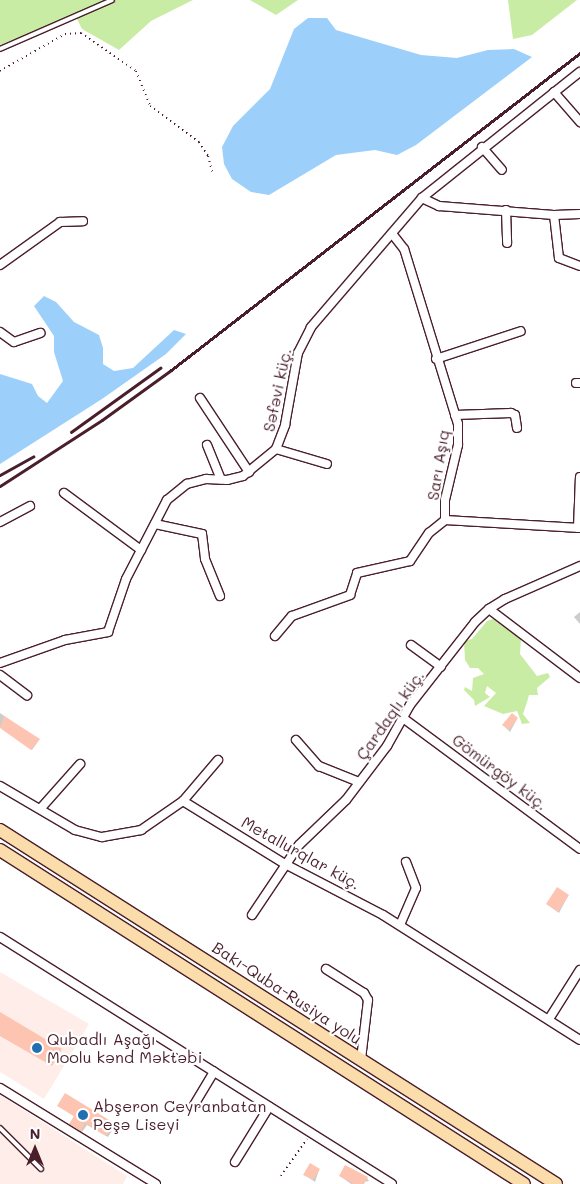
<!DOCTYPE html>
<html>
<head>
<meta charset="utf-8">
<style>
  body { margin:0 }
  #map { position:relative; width:580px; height:1184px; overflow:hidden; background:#fff; font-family:Mali,sans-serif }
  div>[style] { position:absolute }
  .built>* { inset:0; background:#feede8 }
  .green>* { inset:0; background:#c9eca5 }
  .water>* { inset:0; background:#9cd0fa }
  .shadow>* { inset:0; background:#0003 }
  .building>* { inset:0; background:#fdc4b1 }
  .path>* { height:2px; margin-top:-1px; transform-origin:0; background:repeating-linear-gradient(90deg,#4a1f2b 0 1px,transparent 0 5px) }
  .roads { filter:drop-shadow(1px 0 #4a1f2b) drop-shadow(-1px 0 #4a1f2b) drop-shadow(0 1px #4a1f2b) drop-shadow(0 -1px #4a1f2b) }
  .service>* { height:4px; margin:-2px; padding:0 2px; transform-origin:2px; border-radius:2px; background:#fff }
  .minor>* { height:8px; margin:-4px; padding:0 4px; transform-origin:4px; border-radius:4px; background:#fff }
  .trunk>* { height:12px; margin:-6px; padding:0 6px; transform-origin:6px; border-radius:6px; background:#faddab }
  .rail>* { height:2.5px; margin:-1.25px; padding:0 1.25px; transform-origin:1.25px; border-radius:1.25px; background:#4a1f2b }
  .dots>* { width:14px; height:14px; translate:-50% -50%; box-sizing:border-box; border:2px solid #fff; border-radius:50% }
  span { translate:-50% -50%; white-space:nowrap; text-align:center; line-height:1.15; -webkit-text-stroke:4.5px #fff; paint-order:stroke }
  .street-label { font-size:16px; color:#4a1f2b }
  .poi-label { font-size:16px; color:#4a1f2b }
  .left { translate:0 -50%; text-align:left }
  .north { position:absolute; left:10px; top:1124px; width:50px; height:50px; -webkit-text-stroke:4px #fff; paint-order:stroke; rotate:0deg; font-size:14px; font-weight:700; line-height:20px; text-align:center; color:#4a1f2b }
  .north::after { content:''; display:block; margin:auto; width:18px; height:22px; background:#4a1f2b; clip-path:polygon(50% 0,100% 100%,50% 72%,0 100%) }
</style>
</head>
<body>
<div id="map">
  <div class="built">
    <i style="clip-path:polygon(0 972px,89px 1024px,44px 1099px,0 1072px)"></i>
    <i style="clip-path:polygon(0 1095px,127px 1176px,123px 1184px,0 1184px)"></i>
  </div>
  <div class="green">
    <i style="clip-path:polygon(0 0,193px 0,151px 21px,119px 50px,82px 29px,75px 15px,0 45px)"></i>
    <i style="clip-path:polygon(250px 0,298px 0,276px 15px)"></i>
    <i style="clip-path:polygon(508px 0,577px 0,532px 35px,513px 39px)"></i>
    <i style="clip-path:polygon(493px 619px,521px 639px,520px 654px,537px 676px,548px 673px,550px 677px,537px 688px,538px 695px,529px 695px,527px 702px,523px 714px,530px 723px,522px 724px,517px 711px,503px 714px,484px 706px,496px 693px,487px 686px,485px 693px,490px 697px,475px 706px,474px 700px,464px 690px,465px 687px,472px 691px,473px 678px,484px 674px,478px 668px,470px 668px,465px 660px,464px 641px,472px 639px,487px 621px)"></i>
  </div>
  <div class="water">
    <i style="clip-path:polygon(308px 18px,327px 18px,336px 30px,421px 55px,457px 58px,488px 50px,514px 49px,532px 57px,416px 145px,397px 155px,375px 150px,336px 155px,269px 195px,251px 192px,232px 179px,224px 164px,222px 147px,233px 126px,270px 89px,294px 29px)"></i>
    <i style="clip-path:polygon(44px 296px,56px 302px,74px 322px,99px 335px,103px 348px,103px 364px,114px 371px,133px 368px,174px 330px,186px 334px,166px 354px,102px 399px,0 464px,0 374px,32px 384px,38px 396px,47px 403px,63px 381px,54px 352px,54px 336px,34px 306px)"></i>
  </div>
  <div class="shadow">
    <i style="clip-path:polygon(580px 612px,580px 624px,574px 617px)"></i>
    <i style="clip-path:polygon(0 713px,39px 740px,32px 750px,0 727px)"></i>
    <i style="clip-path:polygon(517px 719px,510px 732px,505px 727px)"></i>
    <i style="clip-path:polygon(568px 896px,559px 913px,547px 904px)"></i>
    <i style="clip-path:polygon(59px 1106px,113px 1124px,115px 1126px,108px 1137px,87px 1125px,82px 1132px,71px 1124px,75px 1117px)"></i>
    <i style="clip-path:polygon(319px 1170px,315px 1182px,305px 1175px)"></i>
    <i style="clip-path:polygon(340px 1176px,367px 1178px,369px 1181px,351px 1184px)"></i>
  </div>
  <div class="building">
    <i style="clip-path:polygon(512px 713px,518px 718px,509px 730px,502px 725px)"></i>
    <i style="clip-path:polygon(4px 716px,40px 739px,31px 750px,0 728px)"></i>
    <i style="clip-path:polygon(557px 887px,569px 895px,558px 912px,546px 904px)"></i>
    <i style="clip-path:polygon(0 1012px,62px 1049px,52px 1066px,0 1036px)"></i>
    <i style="clip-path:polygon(65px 1093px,114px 1123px,106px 1136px,85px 1123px,81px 1131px,69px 1124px,74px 1116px,57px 1106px)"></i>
    <i style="clip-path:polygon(310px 1163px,320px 1169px,313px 1180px,303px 1175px)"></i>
    <i style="clip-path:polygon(345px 1165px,368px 1177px,364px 1184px,354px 1184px,339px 1176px)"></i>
  </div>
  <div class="path">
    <i style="left:0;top:71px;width:75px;rotate:-29.6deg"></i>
    <i style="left:65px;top:34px;width:16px;rotate:-4deg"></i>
    <i style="left:81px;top:33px;width:67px;rotate:34.6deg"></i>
    <i style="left:136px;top:71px;width:38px;rotate:68deg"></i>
    <i style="left:150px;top:106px;width:61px;rotate:36.3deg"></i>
    <i style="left:199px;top:142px;width:17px;rotate:57deg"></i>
    <i style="left:208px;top:156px;width:16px;rotate:75deg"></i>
    <i style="left:281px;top:1176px;width:45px;rotate:-54.9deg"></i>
  </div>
  <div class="roads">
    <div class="service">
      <i style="left:0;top:49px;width:122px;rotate:-23.6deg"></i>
      <i style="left:0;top:1128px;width:58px;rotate:45deg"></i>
    </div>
    <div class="minor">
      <i style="left:554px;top:92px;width:40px;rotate:49deg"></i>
      <i style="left:482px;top:147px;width:30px;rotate:49deg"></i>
      <i style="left:422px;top:198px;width:19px;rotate:25deg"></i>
      <i style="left:439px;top:206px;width:115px;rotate:4.5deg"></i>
      <i style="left:554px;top:215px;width:26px;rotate:-2deg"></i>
      <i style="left:506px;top:210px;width:33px;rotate:88deg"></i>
      <i style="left:554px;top:215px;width:43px;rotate:83.4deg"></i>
      <i style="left:559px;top:258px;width:22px;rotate:21deg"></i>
      <i style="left:0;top:265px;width:74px;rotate:-35.6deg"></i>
      <i style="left:60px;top:222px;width:23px;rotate:-2deg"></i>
      <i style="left:0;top:332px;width:17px;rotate:36deg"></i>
      <i style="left:14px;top:342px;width:28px;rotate:-19deg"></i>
      <i style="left:436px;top:359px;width:89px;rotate:-18.2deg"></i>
      <i style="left:576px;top:383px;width:4px"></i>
      <i style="left:200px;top:398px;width:89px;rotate:56.5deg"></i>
      <i style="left:455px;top:415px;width:56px;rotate:-2deg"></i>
      <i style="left:511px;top:413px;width:4px;rotate:27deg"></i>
      <i style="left:515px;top:415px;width:13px;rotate:81deg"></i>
      <i style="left:207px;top:445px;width:37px;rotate:68deg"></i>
      <i style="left:276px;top:449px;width:53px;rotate:16.4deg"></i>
      <i style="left:64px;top:493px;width:96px;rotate:36.5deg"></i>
      <i style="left:445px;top:520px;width:135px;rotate:3.4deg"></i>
      <i style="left:0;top:522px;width:34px;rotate:-28deg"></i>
      <i style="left:155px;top:524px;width:48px;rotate:12deg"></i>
      <i style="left:202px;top:534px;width:25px;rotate:83deg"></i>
      <i style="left:205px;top:559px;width:40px;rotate:68deg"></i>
      <i style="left:578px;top:528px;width:51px;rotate:-87.8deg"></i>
      <i style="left:489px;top:609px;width:114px;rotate:37.2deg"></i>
      <i style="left:275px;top:636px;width:26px;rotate:-50deg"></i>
      <i style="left:292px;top:616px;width:62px;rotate:-19.9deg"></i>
      <i style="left:350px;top:595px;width:23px;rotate:-72deg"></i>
      <i style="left:357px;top:573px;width:54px;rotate:-12.8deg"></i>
      <i style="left:410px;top:561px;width:34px;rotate:-56deg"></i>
      <i style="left:429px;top:533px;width:21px;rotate:-39deg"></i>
      <i style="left:445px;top:520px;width:20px;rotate:-90deg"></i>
      <i style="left:445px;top:500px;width:57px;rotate:-76.7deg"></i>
      <i style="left:458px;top:445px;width:21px;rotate:-90deg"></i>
      <i style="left:458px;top:424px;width:183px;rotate:-107.1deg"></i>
      <i style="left:404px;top:249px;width:18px;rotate:-128deg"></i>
      <i style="left:411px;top:645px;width:37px;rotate:36deg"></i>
      <i style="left:0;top:663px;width:69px;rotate:-19.5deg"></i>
      <i style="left:65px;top:640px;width:44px;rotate:-10.5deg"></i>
      <i style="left:108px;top:632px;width:56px;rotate:-71.2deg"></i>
      <i style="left:126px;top:579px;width:89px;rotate:-62.6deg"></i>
      <i style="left:167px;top:500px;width:26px;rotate:-39deg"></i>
      <i style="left:187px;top:484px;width:20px;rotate:-15deg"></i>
      <i style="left:206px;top:479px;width:21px;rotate:3deg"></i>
      <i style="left:227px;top:480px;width:16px;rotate:-14deg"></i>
      <i style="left:243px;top:476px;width:43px;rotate:-39.3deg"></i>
      <i style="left:276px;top:449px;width:26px;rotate:-69deg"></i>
      <i style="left:285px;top:425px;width:73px;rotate:-79.8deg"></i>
      <i style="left:298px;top:353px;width:29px;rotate:-63deg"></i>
      <i style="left:311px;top:327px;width:170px;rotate:-49.3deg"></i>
      <i style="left:422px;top:198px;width:202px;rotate:-38.6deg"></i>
      <i style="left:0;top:675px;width:34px;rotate:37deg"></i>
      <i style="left:403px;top:718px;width:220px;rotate:36.5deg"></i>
      <i style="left:296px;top:740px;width:35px;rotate:49deg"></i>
      <i style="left:319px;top:766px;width:43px;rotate:21.8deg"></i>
      <i style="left:0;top:786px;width:87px;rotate:30.4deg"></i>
      <i style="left:75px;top:830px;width:28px;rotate:15deg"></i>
      <i style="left:102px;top:837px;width:40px;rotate:-10deg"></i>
      <i style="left:141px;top:830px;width:51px;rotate:-34.6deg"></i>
      <i style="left:183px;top:801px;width:120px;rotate:31.7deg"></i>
      <i style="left:285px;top:864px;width:110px;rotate:27.5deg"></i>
      <i style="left:383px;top:915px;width:233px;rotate:32.4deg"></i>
      <i style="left:183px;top:801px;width:54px;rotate:-49.5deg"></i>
      <i style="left:41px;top:808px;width:59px;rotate:-48.4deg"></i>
      <i style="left:252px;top:915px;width:84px;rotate:-56.1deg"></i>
      <i style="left:299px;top:845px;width:65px;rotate:-43.8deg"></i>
      <i style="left:346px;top:800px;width:68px;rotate:-52.8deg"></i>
      <i style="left:387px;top:746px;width:47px;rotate:-60.7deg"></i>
      <i style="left:410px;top:705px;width:105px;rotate:-51.9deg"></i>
      <i style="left:475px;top:622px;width:19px;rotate:-43deg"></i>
      <i style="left:489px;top:609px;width:19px;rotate:-32deg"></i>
      <i style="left:505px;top:599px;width:82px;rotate:-23.7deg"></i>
      <i style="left:400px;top:925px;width:40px;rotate:-66.6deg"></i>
      <i style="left:416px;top:888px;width:28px;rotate:-111deg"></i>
      <i style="left:0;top:937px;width:463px;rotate:32.2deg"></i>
      <i style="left:326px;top:969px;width:45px;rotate:32.3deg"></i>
      <i style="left:364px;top:993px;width:8px;rotate:60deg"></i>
      <i style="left:368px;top:1000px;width:60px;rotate:96.7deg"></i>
      <i style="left:549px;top:1019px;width:58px;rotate:-57.7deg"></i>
      <i style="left:0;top:1088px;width:183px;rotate:31.6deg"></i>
      <i style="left:194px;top:1105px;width:39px;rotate:-59deg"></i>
      <i style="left:235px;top:1162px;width:65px;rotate:-58.3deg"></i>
    </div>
    <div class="trunk">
      <i style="left:0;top:830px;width:659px;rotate:32.48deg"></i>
      <i style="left:0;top:850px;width:621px;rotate:32.51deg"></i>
    </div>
  </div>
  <div class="rail">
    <i style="left:71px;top:432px;width:110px;rotate:-35.7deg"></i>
    <i style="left:0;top:475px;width:38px;rotate:-29deg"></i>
    <i style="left:0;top:486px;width:121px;rotate:-32.9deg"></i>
    <i style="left:102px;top:420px;width:84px;rotate:-35.8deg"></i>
    <i style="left:170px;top:371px;width:519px;rotate:-37.8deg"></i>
  </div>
  <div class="dots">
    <i style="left:37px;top:1048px;background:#1f6fb2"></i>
    <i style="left:83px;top:1115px;background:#1f6fb2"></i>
  </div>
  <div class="street-label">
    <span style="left:277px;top:390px;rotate:-78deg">Səfəvi küç.</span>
    <span style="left:438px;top:465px;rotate:-81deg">Sarı Aşıq</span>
    <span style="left:390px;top:715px;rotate:-55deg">Çardaqlı küç.</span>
    <span style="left:500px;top:772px;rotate:37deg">Gömürgöy küç.</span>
    <span style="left:301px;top:853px;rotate:29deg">Metallurqlar küç.</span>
    <span style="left:287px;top:993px;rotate:33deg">Bakı-Quba-Rusiya yolu</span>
  </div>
  <div class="poi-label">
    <span class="left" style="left:47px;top:1048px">Qubadlı Aşağı<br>Moolu kənd Məktəbi</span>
    <span class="left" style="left:93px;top:1115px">Abşeron Ceyranbatan<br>Peşə Liseyi</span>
  </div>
  <div class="north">N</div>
</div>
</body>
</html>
